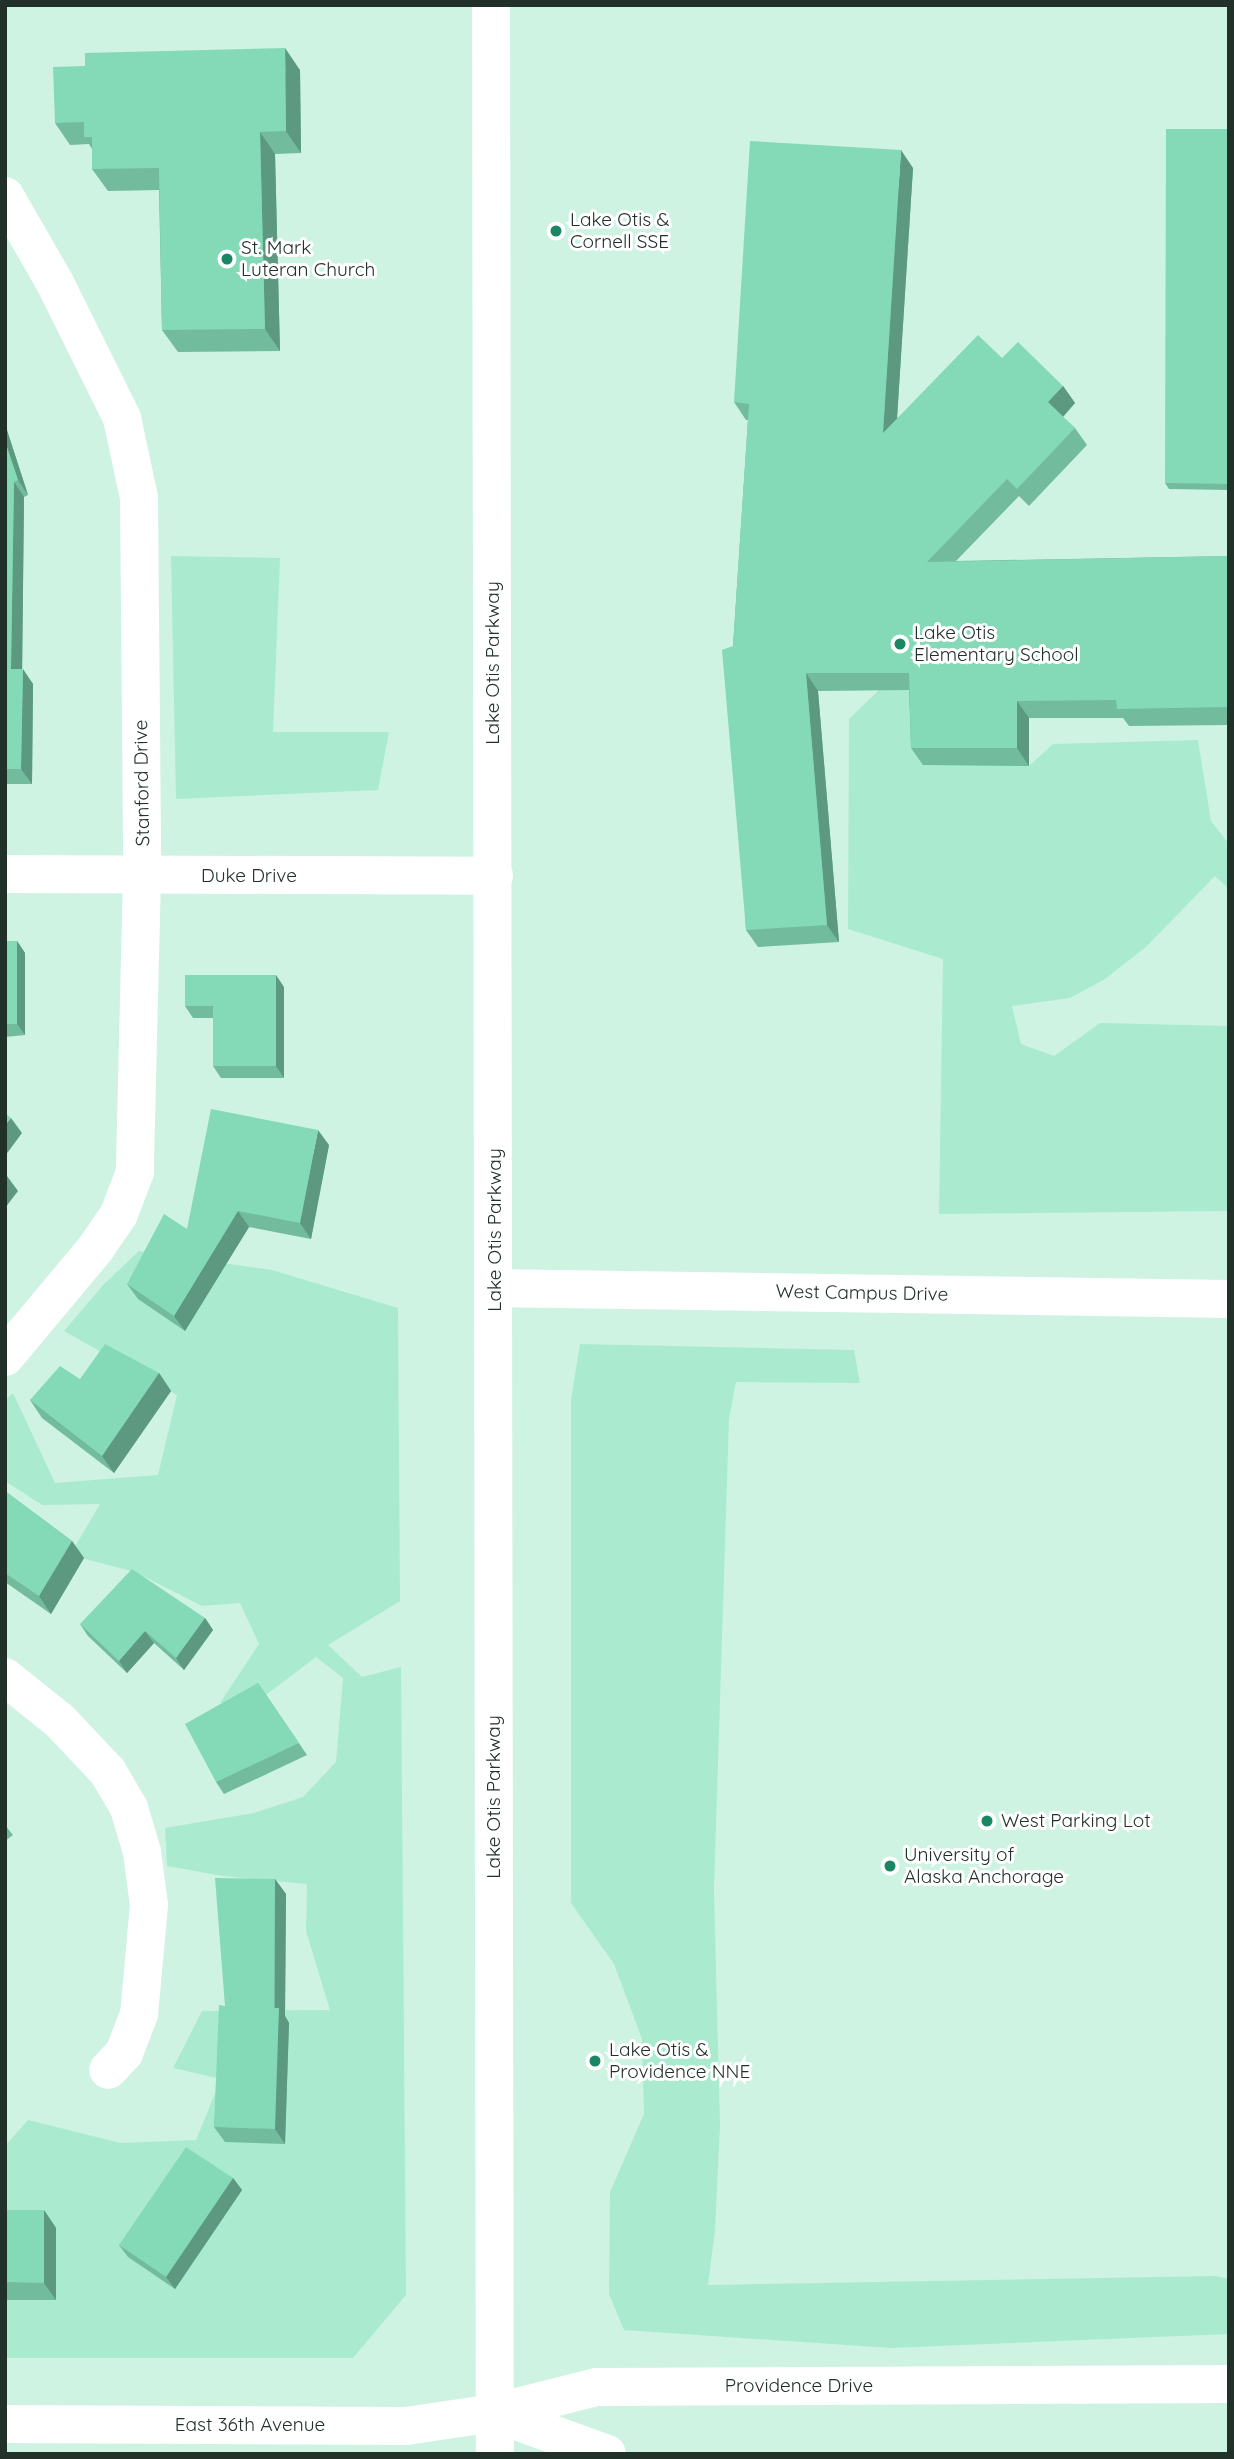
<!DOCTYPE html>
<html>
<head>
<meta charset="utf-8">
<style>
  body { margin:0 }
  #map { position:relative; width:1234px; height:2459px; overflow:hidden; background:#cef3e2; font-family:Quicksand,sans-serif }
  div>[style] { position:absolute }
  .green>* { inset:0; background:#aaebcf }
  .minor>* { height:38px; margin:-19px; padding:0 19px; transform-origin:19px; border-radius:19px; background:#fff }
  .major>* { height:38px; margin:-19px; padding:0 19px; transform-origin:19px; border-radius:19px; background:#fff }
  .wall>* { inset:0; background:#72bb9d }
  .shaded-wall>* { inset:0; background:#5c9980 }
  .building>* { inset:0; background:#84dab7 }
  .dots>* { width:19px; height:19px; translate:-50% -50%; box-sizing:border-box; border:4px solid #fff; border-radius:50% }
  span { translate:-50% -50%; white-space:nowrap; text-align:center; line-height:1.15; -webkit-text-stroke:6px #fff; paint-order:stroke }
  .poi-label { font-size:19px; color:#22302a }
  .left { translate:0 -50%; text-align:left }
  .street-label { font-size:19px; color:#22302a }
  .frame { position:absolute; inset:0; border:7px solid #22302a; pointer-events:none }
</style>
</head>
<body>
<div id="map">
  <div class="green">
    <i style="clip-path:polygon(171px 556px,280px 558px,273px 732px,389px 732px,378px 790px,176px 799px)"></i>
    <i style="clip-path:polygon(879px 690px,921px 690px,1029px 766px,1053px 744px,1198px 740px,1211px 821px,1229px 844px,1229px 889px,1215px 876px,1146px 947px,1105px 979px,1070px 998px,1012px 1006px,1021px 1044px,1054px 1056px,1100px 1023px,1229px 1026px,1229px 1211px,939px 1214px,943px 959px,848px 929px,849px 719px)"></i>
    <i style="clip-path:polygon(139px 1251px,272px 1270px,398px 1308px,400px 1601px,328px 1645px,362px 1677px,401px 1667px,406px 2295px,353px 2358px,5px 2358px,5px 2146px,28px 2120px,121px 2143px,196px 2140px,221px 2079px,173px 2068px,202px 2011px,330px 2010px,306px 1931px,307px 1884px,223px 1876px,167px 1866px,165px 1828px,254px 1813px,303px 1797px,336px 1762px,343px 1678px,316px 1657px,254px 1704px,220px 1703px,259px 1644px,240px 1603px,202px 1606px,135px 1572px,70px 1555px,100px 1504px,42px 1505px,5px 1481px,5px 1400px,13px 1393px,55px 1483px,158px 1475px,177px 1395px,64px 1331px,104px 1284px)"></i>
    <i style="clip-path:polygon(580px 1344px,854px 1350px,860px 1383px,736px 1382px,729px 1419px,714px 1889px,720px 2126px,715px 2230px,708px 2285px,1216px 2276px,1229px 2279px,1229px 2334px,891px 2348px,624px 2330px,609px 2294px,610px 2192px,644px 2114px,642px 2039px,614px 1964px,571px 1903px,571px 1399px)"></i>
  </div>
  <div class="minor">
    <i style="left:5px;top:196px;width:100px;rotate:60.1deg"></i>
    <i style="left:55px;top:283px;width:151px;rotate:63.6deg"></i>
    <i style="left:122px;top:418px;width:82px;rotate:78deg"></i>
    <i style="left:139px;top:498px;width:378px;rotate:89.5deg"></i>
    <i style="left:142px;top:876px;width:296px;rotate:91.4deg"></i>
    <i style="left:135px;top:1172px;width:45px;rotate:110.9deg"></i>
    <i style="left:119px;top:1214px;width:41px;rotate:124.1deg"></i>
    <i style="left:96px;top:1248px;width:142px;rotate:129.9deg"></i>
    <i style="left:5px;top:874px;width:489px;rotate:0.2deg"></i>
    <i style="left:495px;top:1288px;width:734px;rotate:0.86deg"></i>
    <i style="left:5px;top:1677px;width:70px;rotate:38.7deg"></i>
    <i style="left:60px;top:1721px;width:70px;rotate:46.7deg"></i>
    <i style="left:108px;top:1772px;width:42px;rotate:59.7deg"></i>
    <i style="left:129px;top:1808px;width:46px;rotate:73.5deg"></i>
    <i style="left:142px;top:1852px;width:53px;rotate:82.5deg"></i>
    <i style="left:149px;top:1905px;width:109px;rotate:95.2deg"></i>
    <i style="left:139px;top:2014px;width:42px;rotate:111deg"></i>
    <i style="left:124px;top:2053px;width:23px;rotate:133deg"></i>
  </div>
  <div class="major">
    <i style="left:491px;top:5px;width:2449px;rotate:89.91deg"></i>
    <i style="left:494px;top:2413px;width:120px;rotate:19.9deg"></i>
    <i style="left:5px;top:2424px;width:401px;rotate:0.3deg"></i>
    <i style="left:406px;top:2426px;width:89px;rotate:-8.4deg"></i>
    <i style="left:494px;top:2413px;width:105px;rotate:-14.3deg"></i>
    <i style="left:596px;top:2387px;width:633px;rotate:-0.27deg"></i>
  </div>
  <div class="wall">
    <i style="clip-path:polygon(300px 70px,301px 153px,275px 154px,280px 351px,178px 352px,162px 330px,159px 190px,108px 191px,92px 169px,92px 149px,89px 144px,70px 145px,55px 123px)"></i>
    <i style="clip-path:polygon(1229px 129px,1229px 490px,1169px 489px,1165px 483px)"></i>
    <i style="clip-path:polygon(913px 168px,897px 418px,1002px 358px,1063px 386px,1075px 403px,1063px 417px,1075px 428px,1087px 445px,1029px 506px,1019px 496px,956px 561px,1229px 556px,1229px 725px,1129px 726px,1123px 718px,1029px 718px,1029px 766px,923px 765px,911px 748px,909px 690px,818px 691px,839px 942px,758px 947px,746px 930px,733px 646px,748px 420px,746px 420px,734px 402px)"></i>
    <i style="clip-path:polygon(5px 424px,28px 495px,24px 497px,22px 669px,33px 684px,32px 784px,5px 784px)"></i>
    <i style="clip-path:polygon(5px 941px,17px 941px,25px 953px,25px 1035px,5px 1037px)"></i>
    <i style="clip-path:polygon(284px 987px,284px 1078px,221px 1078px,213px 1066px,213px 1018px,193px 1018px,185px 1006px)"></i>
    <i style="clip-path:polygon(329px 1145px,311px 1239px,249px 1227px,185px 1331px,138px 1299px,127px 1284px,187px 1229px)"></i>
    <i style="clip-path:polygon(159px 1373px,171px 1391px,114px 1473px,42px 1418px,30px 1400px,80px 1379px)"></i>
    <i style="clip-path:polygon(5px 1491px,72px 1541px,84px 1558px,51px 1614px,5px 1582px)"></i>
    <i style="clip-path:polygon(205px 1618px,213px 1630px,184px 1670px,154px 1643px,127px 1673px,88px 1636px,80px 1624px)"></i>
    <i style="clip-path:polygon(258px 1683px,307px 1755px,224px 1794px,216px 1782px)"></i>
    <i style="clip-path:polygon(5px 1825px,13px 1835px,5px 1841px)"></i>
    <i style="clip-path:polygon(275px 1879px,286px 1894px,285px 2016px,289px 2023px,285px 2144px,225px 2142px,214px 2127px,225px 2006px)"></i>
    <i style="clip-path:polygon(233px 2178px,242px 2190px,175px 2289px,128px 2257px,119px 2245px)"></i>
    <i style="clip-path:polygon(5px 2210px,44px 2210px,56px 2228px,56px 2300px,5px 2300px)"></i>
  </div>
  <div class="shaded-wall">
    <i style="clip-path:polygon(285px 48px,300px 70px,301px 153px,286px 131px)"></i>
    <i style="clip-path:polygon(260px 132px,275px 154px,280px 351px,265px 329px)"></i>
    <i style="clip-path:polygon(901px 150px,913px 168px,895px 450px,883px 433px)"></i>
    <i style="clip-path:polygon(1063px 386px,1075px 403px,1060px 420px,1048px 402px)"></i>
    <i style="clip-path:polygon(5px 424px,28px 495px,18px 480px,5px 441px)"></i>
    <i style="clip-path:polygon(14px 482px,24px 497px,22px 684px,11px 669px)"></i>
    <i style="clip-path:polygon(23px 669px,33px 684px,32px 784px,21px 769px)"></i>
    <i style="clip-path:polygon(806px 673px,818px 691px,839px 942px,827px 925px)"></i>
    <i style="clip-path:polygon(1017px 701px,1029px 718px,1029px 766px,1017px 748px)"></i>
    <i style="clip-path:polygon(17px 941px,25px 953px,25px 1035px,17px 1024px)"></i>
    <i style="clip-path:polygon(276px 975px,284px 987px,284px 1078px,276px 1066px)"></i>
    <i style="clip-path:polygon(11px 1118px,22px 1133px,5px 1156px,5px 1125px)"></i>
    <i style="clip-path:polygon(318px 1130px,329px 1145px,311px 1239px,300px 1223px)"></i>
    <i style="clip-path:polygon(7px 1176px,18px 1191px,5px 1208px,5px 1177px)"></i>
    <i style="clip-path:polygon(238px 1211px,249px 1227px,185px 1331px,174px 1316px)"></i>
    <i style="clip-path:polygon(159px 1373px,171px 1391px,114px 1473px,102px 1456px)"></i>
    <i style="clip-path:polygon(72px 1541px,84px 1558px,51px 1614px,39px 1596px)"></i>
    <i style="clip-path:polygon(205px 1618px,213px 1630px,184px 1670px,176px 1658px)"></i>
    <i style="clip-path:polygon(145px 1631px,154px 1643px,127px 1673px,119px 1661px)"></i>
    <i style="clip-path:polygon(275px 1879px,286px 1894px,285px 2016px,289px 2023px,285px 2144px,275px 2129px)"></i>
    <i style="clip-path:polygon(233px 2178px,242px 2190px,175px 2289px,166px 2277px)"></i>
    <i style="clip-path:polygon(44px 2210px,56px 2228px,56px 2300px,44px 2283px)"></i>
  </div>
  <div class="building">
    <i style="clip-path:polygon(285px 48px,286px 131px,260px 132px,265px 329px,162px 330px,159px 168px,92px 169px,92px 137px,84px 137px,84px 122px,55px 123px,53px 67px,85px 66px,85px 53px)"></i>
    <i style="clip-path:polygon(1166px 129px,1229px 129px,1229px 484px,1165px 483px)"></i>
    <i style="clip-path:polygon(750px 141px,901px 150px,883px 433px,978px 335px,1002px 358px,1018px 342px,1063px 386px,1048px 402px,1075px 428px,1017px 489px,1007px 479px,927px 562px,1229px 556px,1229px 707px,1117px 709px,1116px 700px,1017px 701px,1017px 748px,911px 748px,909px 673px,806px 673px,827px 925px,746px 930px,722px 650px,733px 646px,749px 404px,734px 402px)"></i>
    <i style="clip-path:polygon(5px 441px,18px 480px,14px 482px,11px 669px,23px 669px,21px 769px,5px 769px)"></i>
    <i style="clip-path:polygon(5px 941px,17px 941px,17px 1024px,5px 1024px)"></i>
    <i style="clip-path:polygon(185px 975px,276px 975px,276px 1066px,213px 1066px,213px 1006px,185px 1006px)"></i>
    <i style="clip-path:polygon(211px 1109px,318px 1130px,300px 1223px,238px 1211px,174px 1316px,127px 1284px,164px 1214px,187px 1229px)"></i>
    <i style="clip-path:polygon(5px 1113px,11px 1118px,5px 1125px)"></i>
    <i style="clip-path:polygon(105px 1344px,159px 1373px,102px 1456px,30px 1400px,60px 1366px,80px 1379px)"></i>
    <i style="clip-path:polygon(5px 1491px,72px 1541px,39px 1596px,5px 1573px)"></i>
    <i style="clip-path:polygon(132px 1569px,205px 1618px,176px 1658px,145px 1631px,119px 1661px,80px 1624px)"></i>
    <i style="clip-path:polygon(258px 1683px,299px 1743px,216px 1782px,185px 1724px)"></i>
    <i style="clip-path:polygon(215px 1878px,275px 1879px,274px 2008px,279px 2008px,275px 2129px,214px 2127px,219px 2005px,225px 2006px)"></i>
    <i style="clip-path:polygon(186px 2147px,233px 2178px,166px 2277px,119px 2245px)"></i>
    <i style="clip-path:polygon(5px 2210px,44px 2210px,44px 2283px,5px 2282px)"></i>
  </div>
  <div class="dots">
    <i style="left:556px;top:231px;background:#1a8764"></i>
    <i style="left:227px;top:259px;background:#1a8764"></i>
    <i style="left:900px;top:644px;background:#1a8764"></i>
    <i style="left:987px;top:1821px;background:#1a8764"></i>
    <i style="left:890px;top:1866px;background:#1a8764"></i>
    <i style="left:595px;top:2061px;background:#1a8764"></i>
  </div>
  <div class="poi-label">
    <span class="left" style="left:570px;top:231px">Lake Otis &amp;<br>Cornell SSE</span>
    <span class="left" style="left:241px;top:259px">St. Mark<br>Luteran Church</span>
    <span class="left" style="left:914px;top:644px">Lake Otis<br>Elementary School</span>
    <span class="left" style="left:1001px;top:1821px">West Parking Lot</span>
    <span class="left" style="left:904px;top:1866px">University of<br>Alaska Anchorage</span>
    <span class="left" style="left:609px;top:2061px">Lake Otis &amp;<br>Providence NNE</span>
  </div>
  <div class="street-label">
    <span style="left:493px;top:663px;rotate:-90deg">Lake Otis Parkway</span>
    <span style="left:142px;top:783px;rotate:-91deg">Stanford Drive</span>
    <span style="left:249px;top:876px">Duke Drive</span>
    <span style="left:495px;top:1230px;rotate:-90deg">Lake Otis Parkway</span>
    <span style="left:862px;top:1293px;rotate:1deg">West Campus Drive</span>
    <span style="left:494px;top:1797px;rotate:-90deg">Lake Otis Parkway</span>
    <span style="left:799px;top:2386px">Providence Drive</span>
    <span style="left:250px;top:2425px">East 36th Avenue</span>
  </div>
  <div class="frame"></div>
</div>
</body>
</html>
